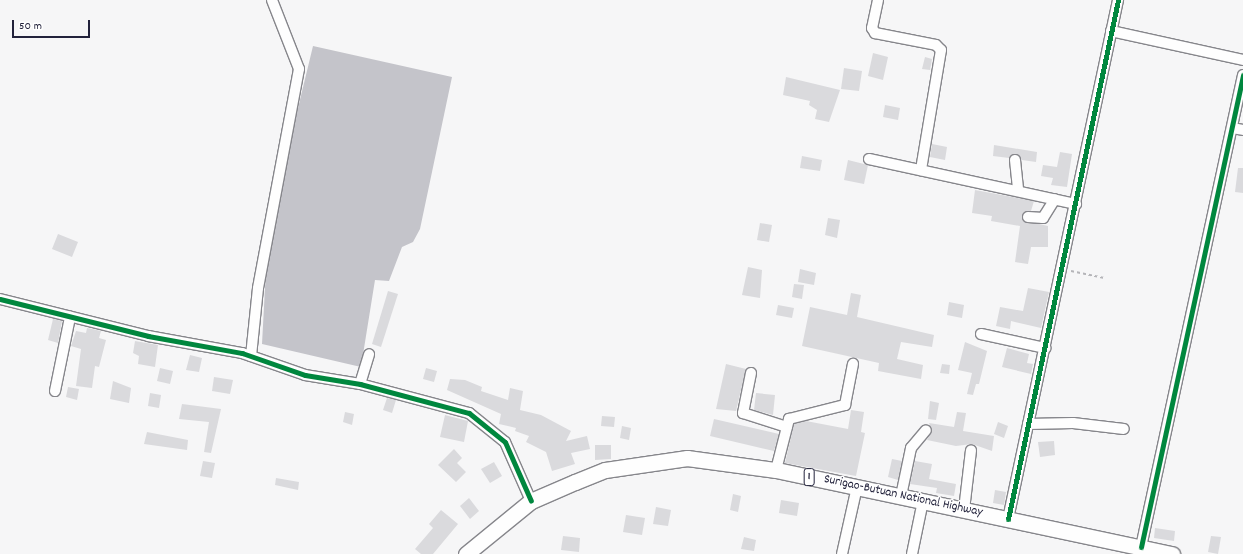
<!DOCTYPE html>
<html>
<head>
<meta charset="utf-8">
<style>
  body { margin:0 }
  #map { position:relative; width:1243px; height:554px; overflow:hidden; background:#f6f6f7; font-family:Dekko,sans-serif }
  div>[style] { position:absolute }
  .water>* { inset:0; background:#c4c4ca }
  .building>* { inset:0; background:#dadadd }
  .path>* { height:2px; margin-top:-1px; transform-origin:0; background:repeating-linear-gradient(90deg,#b5b5b9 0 3px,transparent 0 6px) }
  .roads { filter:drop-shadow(1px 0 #86868b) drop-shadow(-1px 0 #86868b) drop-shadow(0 1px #86868b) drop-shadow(0 -1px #86868b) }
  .minor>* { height:10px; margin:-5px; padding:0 5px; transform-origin:5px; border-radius:5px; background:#fefefe }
  .highway>* { height:15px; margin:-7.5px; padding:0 7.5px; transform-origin:7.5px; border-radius:7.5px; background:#fefefe }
  .cycleway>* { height:5px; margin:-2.5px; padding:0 2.5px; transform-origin:2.5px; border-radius:2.5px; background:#00873e }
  span { translate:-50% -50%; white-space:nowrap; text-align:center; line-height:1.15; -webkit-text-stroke:3px #fff; paint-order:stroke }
  .shield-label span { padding:1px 3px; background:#fff; border:1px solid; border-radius:3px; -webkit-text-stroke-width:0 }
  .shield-label { font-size:12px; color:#22223b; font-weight:700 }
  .street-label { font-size:13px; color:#22223b }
  .scale { position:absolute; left:12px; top:20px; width:78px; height:18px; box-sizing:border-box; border:2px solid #22223b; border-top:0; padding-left:5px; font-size:12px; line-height:14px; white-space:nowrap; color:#22223b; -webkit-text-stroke:3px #fff; paint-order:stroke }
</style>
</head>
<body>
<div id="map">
  <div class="water">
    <i style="clip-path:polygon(313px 46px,452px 77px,420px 229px,413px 242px,402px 247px,389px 281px,375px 280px,361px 367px,262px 344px,268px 232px)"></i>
  </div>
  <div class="building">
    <i style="clip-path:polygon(873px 53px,888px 57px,883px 80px,868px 76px)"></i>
    <i style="clip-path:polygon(925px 57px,932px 59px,930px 70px,922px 69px)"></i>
    <i style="clip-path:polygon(844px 68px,862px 71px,859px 91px,841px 89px)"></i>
    <i style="clip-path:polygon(786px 77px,840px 90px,829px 122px,815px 119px,817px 110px,809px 105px,810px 101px,783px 95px)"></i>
    <i style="clip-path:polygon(885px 105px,900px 108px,898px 120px,883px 117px)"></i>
    <i style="clip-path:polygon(932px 144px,947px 147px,945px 160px,930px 157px)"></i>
    <i style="clip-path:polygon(994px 145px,1037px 152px,1036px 162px,1022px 160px,1015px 154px,1009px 158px,993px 156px)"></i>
    <i style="clip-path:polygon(1060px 152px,1072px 154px,1067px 187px,1051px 185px,1053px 178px,1041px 176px,1043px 165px,1057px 167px)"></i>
    <i style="clip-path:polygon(802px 156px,822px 160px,820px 171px,800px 168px)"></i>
    <i style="clip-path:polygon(848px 160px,868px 165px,864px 184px,844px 180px)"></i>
    <i style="clip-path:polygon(1238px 168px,1243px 168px,1243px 193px,1235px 192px)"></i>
    <i style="clip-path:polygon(975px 190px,1034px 201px,1031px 211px,1023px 213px,1022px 220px,1048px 226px,1048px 247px,1031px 247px,1028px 264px,1015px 262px,1020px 226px,991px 221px,992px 216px,972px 213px)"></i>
    <i style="clip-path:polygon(828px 218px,840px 220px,837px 238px,825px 235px)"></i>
    <i style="clip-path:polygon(760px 223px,772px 225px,769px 242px,757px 240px)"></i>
    <i style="clip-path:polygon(58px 234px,78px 242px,72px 257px,52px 249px)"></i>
    <i style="clip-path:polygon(748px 267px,762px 270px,760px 298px,742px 295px)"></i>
    <i style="clip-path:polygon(800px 269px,816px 273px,814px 285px,798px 282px)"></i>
    <i style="clip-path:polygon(794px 284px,804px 285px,802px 299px,792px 297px)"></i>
    <i style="clip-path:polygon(1028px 288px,1049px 292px,1041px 328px,1011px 321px,1010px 329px,996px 326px,1000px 307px,1023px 311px)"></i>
    <i style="clip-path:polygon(388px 291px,398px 294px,381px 347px,372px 344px)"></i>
    <i style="clip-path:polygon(851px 293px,861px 295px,857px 317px,934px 335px,932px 347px,901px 342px,897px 359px,923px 365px,921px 379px,878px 371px,879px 363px,802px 346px,810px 307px,847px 315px)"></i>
    <i style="clip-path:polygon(949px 302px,964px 305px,962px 318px,947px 315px)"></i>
    <i style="clip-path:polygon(778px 305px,794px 308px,792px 318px,776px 315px)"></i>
    <i style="clip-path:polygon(53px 319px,62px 321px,58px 343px,48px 340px)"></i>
    <i style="clip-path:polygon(87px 328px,101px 331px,99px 338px,106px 340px,99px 367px,95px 366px,92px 388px,76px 386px,81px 349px,71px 346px,76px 331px,86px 333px)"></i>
    <i style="clip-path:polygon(135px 341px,158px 345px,155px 367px,138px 364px,139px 356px,133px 353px)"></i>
    <i style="clip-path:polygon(965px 342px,987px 351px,979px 384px,976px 384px,973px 395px,967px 394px,972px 373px,958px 370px)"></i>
    <i style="clip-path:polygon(1007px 348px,1029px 354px,1027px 363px,1033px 364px,1031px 374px,1002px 367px)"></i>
    <i style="clip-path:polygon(190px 355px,202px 358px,199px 372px,186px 370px)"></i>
    <i style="clip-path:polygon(726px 364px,746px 369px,736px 411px,716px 409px)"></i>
    <i style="clip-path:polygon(942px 364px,950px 365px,949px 374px,940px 373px)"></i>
    <i style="clip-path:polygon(160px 368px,173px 371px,170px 384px,157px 381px)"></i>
    <i style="clip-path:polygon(426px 368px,437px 371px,434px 382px,423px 379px)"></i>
    <i style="clip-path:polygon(214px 377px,233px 380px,230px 394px,212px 391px)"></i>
    <i style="clip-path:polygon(450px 379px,465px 380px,482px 387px,481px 391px,508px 400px,510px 388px,523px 391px,520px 410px,541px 415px,571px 431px,566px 441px,587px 436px,590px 449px,571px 453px,575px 464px,552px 471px,546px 452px,526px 442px,529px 436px,515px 431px,516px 428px,499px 424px,501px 414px,447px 390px)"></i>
    <i style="clip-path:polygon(113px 381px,131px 388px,129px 403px,110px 399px)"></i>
    <i style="clip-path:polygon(68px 387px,79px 389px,77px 400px,66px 397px)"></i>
    <i style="clip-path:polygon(150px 393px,161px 395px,159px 408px,148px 406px)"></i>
    <i style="clip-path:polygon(756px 393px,775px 395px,773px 415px,754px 410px)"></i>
    <i style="clip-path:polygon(387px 398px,396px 400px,392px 413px,383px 410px)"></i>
    <i style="clip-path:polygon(930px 401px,939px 403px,936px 420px,928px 419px)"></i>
    <i style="clip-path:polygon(182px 404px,221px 409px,211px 453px,204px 452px,209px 422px,179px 419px)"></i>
    <i style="clip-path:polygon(851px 410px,864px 412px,861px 432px,865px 433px,856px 476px,785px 463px,794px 424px,806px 421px,848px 429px)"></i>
    <i style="clip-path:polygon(345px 412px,354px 414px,352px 425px,343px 422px)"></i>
    <i style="clip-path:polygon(957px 412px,966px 413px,963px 431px,994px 436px,992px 451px,972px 444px,956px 446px,927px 440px,932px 431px,929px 423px,954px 427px)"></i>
    <i style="clip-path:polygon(445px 415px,468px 421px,464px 442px,440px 437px)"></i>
    <i style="clip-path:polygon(602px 416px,615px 417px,614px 427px,601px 426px)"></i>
    <i style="clip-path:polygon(714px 419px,779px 434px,774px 451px,710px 436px)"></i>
    <i style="clip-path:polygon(998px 422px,1008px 426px,1004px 438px,994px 434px)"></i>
    <i style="clip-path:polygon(622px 426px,631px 428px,629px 440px,620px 438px)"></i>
    <i style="clip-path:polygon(147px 432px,188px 440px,187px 450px,144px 444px)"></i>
    <i style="clip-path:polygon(1054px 441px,1055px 455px,1040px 457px,1038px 442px)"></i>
    <i style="clip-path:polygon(595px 445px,611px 445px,611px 459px,595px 460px)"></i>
    <i style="clip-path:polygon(454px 449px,462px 458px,457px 463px,466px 472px,456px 482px,438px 465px)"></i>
    <i style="clip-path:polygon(892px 459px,902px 461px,898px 480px,888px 477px)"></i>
    <i style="clip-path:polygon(203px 461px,215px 463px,212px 478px,200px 476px)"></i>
    <i style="clip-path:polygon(915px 461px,932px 464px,929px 479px,956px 484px,954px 496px,936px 493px,937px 488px,910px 484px)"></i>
    <i style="clip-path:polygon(494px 462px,502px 476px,490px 483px,481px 469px)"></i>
    <i style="clip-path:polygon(276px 478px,299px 482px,298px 490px,275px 485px)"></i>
    <i style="clip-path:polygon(995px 490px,1006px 492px,1004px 505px,993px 503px)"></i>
    <i style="clip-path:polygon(733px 494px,741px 496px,738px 512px,730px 510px)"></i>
    <i style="clip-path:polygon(469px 498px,479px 511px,470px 519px,460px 506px)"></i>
    <i style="clip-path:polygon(781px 500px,799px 503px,797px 516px,779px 513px)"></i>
    <i style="clip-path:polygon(656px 507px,671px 510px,668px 526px,653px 524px)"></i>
    <i style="clip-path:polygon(441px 510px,458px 524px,433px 554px,421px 554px,415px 549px,433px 528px,429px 524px)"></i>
    <i style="clip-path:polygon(626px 515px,645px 518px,642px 535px,623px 532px)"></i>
    <i style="clip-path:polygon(1155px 528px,1175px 531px,1174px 541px,1154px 538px)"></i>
    <i style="clip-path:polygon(563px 536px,580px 538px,579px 552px,561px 550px)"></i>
    <i style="clip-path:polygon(1211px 536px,1221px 537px,1218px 554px,1208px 552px)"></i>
    <i style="clip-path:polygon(744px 537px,756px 540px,754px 551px,741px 549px)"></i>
  </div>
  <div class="path">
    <i style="left:1071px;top:271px;width:34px;rotate:12deg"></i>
  </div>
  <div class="roads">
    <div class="minor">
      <i style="left:878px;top:0;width:29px;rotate:102deg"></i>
      <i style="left:872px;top:28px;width:6px;rotate:59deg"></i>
      <i style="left:875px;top:33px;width:62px;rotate:11.1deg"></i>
      <i style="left:936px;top:45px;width:7px;rotate:45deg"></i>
      <i style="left:941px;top:50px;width:122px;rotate:99.5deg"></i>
      <i style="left:1111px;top:31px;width:135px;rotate:12.4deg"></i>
      <i style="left:1232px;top:128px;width:11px;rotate:10deg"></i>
      <i style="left:869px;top:159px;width:212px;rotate:12.3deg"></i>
      <i style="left:1015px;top:160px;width:31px;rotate:84deg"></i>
      <i style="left:1028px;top:217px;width:15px;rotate:4deg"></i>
      <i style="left:1043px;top:218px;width:22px;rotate:-58deg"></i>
      <i style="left:0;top:299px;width:153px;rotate:14deg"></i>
      <i style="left:148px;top:336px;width:96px;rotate:10.3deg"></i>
      <i style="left:242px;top:353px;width:67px;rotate:19.2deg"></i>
      <i style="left:305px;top:375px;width:56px;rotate:9.3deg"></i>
      <i style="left:360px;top:384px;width:113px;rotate:14.9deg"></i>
      <i style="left:469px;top:413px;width:46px;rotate:38.9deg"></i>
      <i style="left:505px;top:442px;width:64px;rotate:66.2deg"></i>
      <i style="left:981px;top:334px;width:66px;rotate:12.3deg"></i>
      <i style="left:251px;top:356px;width:68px;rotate:-84.1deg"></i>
      <i style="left:258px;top:288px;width:223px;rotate:-79.4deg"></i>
      <i style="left:299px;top:69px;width:74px;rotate:-111.4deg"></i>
      <i style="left:751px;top:373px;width:41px;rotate:101.3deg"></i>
      <i style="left:743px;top:413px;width:46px;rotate:17.7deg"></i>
      <i style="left:360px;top:384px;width:31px;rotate:-73deg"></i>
      <i style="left:55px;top:391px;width:76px;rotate:-78.5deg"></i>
      <i style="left:1028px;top:424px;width:45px;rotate:-1.3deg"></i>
      <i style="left:1073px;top:423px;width:51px;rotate:6.7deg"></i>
      <i style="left:776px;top:470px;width:53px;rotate:-75.7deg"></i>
      <i style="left:789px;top:419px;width:58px;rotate:-14deg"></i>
      <i style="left:845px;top:405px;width:42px;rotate:-79deg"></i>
      <i style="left:901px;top:496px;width:49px;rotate:-78.2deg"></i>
      <i style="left:911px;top:448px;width:23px;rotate:-50deg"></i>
      <i style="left:964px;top:510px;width:60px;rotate:-83.3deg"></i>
      <i style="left:1008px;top:519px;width:531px;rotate:-78.03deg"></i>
      <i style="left:1141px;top:547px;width:483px;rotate:-77.8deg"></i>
      <i style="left:842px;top:554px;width:69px;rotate:-77.4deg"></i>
      <i style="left:912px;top:554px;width:54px;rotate:-78.3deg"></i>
    </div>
    <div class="highway">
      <i style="left:466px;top:554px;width:84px;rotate:-39.2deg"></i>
      <i style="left:531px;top:501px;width:48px;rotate:-23.4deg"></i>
      <i style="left:575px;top:482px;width:32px;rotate:-22deg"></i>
      <i style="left:605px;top:470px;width:83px;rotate:-8.3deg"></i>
      <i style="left:687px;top:458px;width:90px;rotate:7.7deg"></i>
      <i style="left:776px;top:470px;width:405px;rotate:12deg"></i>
    </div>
  </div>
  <div class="cycleway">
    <i style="left:0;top:299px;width:153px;rotate:14deg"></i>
    <i style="left:148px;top:336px;width:96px;rotate:10.3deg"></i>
    <i style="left:242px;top:353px;width:67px;rotate:19.2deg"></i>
    <i style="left:305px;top:375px;width:56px;rotate:9.3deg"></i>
    <i style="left:360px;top:384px;width:113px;rotate:14.9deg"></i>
    <i style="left:469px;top:413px;width:46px;rotate:38.9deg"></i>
    <i style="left:505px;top:442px;width:64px;rotate:66.2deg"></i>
    <i style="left:1008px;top:519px;width:531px;rotate:-78.03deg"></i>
    <i style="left:1141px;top:547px;width:483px;rotate:-77.8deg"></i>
  </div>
  <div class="shield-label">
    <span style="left:809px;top:477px">1</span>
  </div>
  <div class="street-label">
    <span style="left:903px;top:497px;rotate:12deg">Surigao-Butuan National Highway</span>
  </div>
  <div class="scale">50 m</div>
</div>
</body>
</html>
